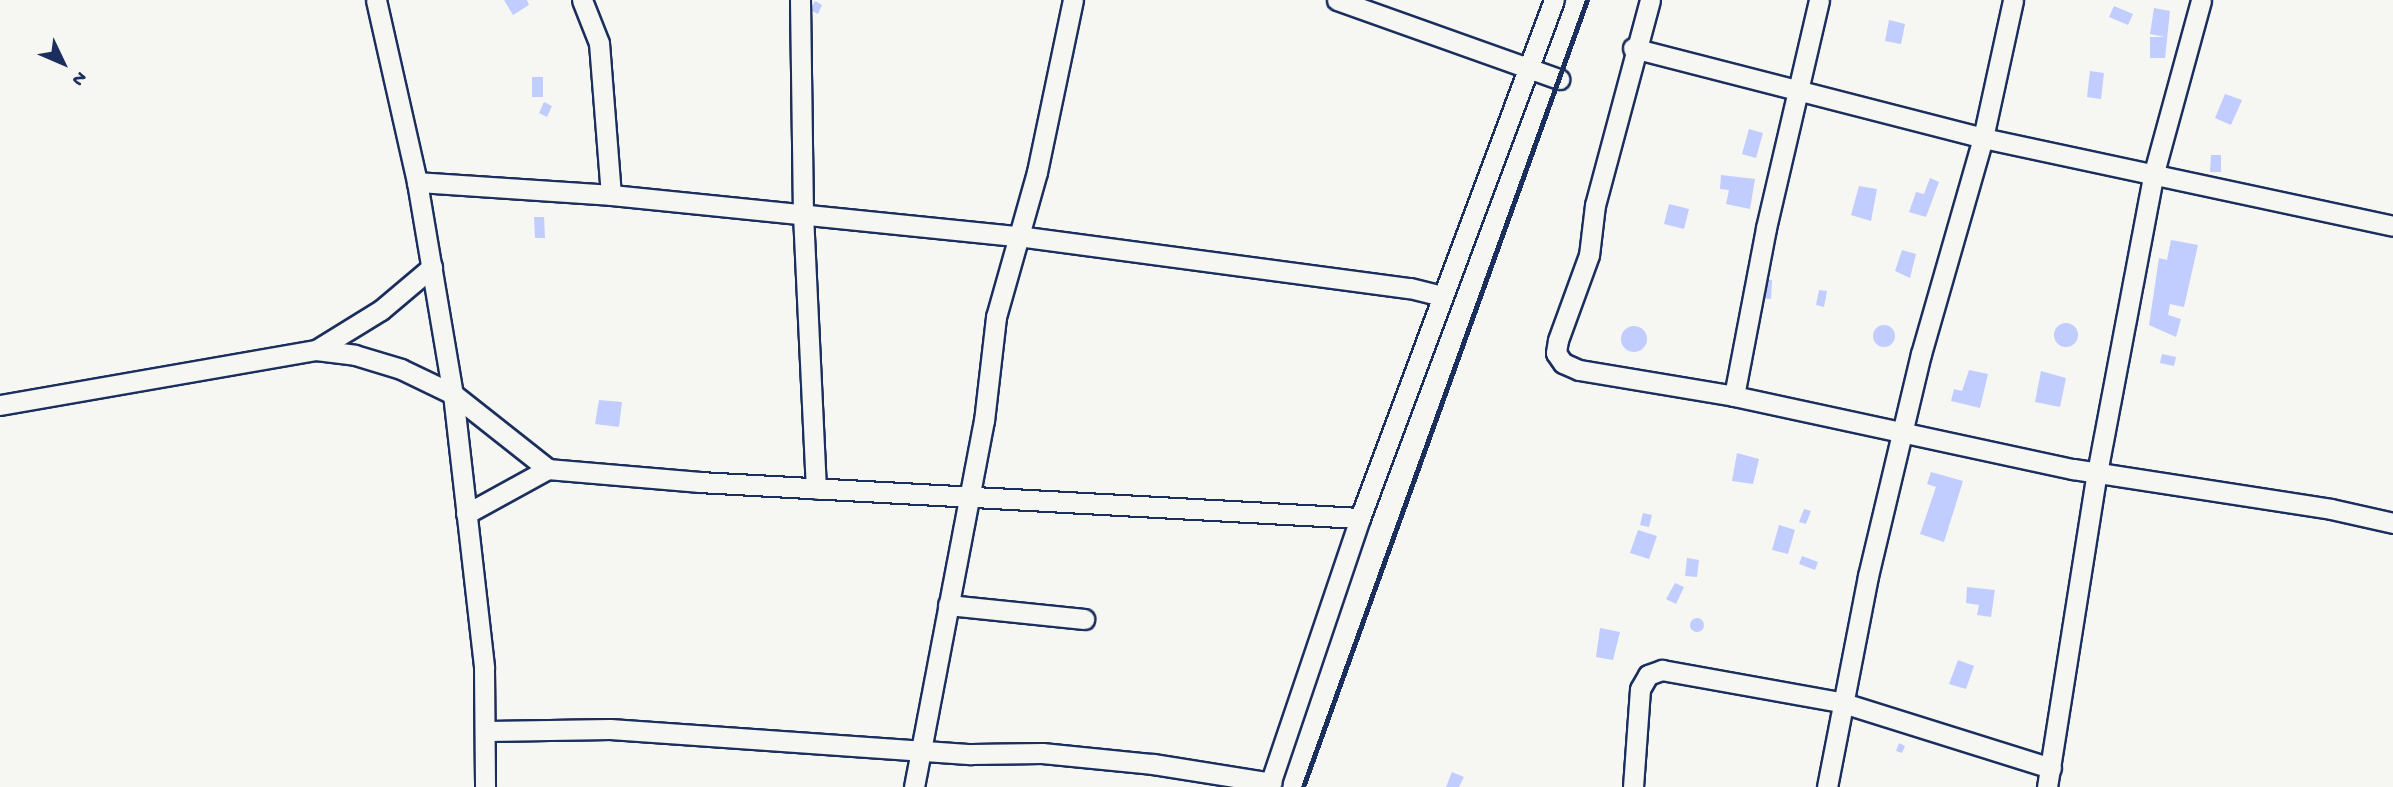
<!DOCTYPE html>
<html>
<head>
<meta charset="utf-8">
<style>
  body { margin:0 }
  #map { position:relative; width:2393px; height:787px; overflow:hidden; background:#f6f6f2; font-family:"Gochi Hand",sans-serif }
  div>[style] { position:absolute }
  .building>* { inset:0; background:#c1cdfe }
  .round { border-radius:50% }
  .roads { filter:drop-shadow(2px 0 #1b2f5e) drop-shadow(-2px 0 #1b2f5e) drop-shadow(0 2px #1b2f5e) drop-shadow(0 -2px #1b2f5e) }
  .minor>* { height:19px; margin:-9.5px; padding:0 9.5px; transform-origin:9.5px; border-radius:9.5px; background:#f6f6f2 }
  .rail>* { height:5px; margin:-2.5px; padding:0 2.5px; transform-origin:2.5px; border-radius:2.5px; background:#1b2f5e }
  span { translate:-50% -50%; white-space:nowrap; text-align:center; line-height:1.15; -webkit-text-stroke:5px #f6f6f2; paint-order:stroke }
  .north { position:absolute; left:28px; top:28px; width:70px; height:70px; -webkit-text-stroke:5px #f6f6f2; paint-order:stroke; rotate:134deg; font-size:19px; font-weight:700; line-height:28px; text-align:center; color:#1b2f5e }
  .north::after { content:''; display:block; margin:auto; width:24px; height:32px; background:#1b2f5e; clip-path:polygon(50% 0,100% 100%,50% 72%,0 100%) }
</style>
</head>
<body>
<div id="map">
  <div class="building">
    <i style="clip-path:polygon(504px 0,527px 0,529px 5px,513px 15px)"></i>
    <i style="clip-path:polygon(815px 1px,822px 5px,818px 14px,810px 10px)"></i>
    <i style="clip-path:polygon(2114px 6px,2133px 14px,2128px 25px,2109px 17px)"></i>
    <i style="clip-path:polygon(2154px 8px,2170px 11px,2165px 58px,2150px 58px,2150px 37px,2165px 37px,2150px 34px)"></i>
    <i style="clip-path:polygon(1889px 20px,1905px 24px,1901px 44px,1885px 41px)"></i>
    <i style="clip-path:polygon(2090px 71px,2104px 73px,2101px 99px,2087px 97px)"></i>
    <i style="clip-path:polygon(532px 77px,543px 77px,543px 97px,532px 97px)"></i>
    <i style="clip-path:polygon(2225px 94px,2242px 100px,2231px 125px,2215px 118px)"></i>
    <i style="clip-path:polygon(544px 102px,552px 106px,547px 117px,539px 113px)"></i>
    <i style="clip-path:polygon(1749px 129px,1763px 133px,1756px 158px,1742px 154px)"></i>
    <i style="clip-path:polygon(2211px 155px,2221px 155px,2221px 172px,2210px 172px)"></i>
    <i style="clip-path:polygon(1721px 175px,1755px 179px,1750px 209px,1726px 204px,1729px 190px,1720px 189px)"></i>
    <i style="clip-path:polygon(1930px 178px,1939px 182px,1926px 217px,1909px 212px,1916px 192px,1924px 194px)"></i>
    <i style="clip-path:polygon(1859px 186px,1877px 189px,1871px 221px,1851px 215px)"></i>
    <i style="clip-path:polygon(1669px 204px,1689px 209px,1684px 229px,1664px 224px)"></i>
    <i style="clip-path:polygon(534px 217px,544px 217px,545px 238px,535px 238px)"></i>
    <i style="clip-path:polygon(2171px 240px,2198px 245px,2184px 307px,2170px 304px,2168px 315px,2181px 319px,2176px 337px,2149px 325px,2159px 258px,2167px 260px)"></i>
    <i style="clip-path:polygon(1902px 250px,1916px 254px,1910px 278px,1895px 271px)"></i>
    <i style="clip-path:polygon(1755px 279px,1772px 280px,1771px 299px,1754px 298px)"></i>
    <i style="clip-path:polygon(1819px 290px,1827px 291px,1824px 307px,1816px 305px)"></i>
    <i class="round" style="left:2054px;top:323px;width:24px;height:24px"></i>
    <i class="round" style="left:1873px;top:325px;width:22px;height:22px"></i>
    <i class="round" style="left:1621px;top:326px;width:26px;height:26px"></i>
    <i style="clip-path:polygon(2162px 354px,2176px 357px,2174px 366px,2160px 363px)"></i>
    <i style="clip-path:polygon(1969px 370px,1988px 374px,1980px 408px,1951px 401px,1954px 389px,1962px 391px)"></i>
    <i style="clip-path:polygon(2041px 371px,2066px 378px,2060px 407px,2035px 402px)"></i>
    <i style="clip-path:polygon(599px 400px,622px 402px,619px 427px,595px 424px)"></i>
    <i style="clip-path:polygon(1737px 453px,1759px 459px,1753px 484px,1732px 481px)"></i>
    <i style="clip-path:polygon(1931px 472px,1963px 481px,1944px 542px,1920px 534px,1936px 487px,1927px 484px)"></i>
    <i style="clip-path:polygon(1804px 509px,1811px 511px,1806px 524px,1799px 522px)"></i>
    <i style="clip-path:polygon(1643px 513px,1652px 515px,1649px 527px,1640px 525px)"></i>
    <i style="clip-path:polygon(1779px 525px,1795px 530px,1788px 554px,1772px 550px)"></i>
    <i style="clip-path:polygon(1638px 530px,1657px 536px,1649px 559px,1630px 553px)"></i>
    <i style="clip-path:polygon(1802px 556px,1818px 562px,1815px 570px,1799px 564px)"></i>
    <i style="clip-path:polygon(1687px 558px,1699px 560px,1697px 577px,1685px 576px)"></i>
    <i style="clip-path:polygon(1675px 583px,1684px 587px,1676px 604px,1666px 599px)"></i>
    <i style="clip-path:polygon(1967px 587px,1995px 590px,1991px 617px,1977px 615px,1979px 605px,1966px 603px)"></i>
    <i class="round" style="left:1690px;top:618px;width:14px;height:14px"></i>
    <i style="clip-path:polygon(1600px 628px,1620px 632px,1613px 660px,1596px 657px)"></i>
    <i style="clip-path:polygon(1958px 660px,1974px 666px,1966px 689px,1949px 684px)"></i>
    <i style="clip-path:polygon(1899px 743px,1905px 746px,1902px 753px,1896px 751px)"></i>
    <i style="clip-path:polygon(1452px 772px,1464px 777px,1459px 787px,1446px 787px)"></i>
  </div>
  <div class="roads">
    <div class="minor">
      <i style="left:376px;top:0;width:187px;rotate:77.3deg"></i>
      <i style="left:417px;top:182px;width:215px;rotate:80.4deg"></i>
      <i style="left:453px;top:394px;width:276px;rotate:83.5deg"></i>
      <i style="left:484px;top:668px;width:119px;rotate:89.5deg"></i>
      <i style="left:582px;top:0;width:46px;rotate:68.4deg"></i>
      <i style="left:599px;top:43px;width:152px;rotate:85.5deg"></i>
      <i style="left:800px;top:0;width:214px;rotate:89.2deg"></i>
      <i style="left:803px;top:214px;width:275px;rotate:87.3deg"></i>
      <i style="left:1337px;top:0;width:236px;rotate:19.6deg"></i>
      <i style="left:1650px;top:0;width:212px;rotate:105deg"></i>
      <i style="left:1595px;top:205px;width:50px;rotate:96.8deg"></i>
      <i style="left:1589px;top:255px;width:90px;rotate:110deg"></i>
      <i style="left:1558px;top:340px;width:13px;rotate:99deg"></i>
      <i style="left:1556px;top:353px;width:12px;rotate:55deg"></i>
      <i style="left:1563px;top:363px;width:17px;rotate:24deg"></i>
      <i style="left:1579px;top:370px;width:157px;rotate:9.5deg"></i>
      <i style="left:1734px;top:396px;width:347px;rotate:12.2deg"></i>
      <i style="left:2073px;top:469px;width:261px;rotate:8.8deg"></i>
      <i style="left:2331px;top:509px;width:64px;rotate:12.7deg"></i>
      <i style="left:1633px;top:48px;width:361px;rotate:14.4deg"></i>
      <i style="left:1983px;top:138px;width:419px;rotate:12.1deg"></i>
      <i style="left:417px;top:182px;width:194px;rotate:3.8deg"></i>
      <i style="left:611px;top:195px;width:409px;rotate:5.8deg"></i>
      <i style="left:1018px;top:236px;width:395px;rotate:7.6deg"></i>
      <i style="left:1410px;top:288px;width:33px;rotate:14deg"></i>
      <i style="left:316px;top:350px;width:76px;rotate:-31.6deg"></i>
      <i style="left:381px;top:310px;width:67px;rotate:-40.1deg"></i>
      <i style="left:1734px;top:396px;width:171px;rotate:-79.2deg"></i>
      <i style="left:1766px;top:228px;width:234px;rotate:-76.9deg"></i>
      <i style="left:0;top:405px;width:321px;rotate:-9.9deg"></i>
      <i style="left:316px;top:350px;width:39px;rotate:7deg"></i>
      <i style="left:355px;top:355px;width:48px;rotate:16.9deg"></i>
      <i style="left:401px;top:369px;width:58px;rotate:25.7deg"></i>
      <i style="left:453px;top:394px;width:121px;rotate:38.3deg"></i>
      <i style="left:466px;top:514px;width:94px;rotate:-28.8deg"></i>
      <i style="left:548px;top:469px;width:152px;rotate:4.9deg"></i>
      <i style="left:699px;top:482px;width:662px;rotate:3.12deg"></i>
      <i style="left:948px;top:605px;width:137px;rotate:5.9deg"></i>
      <i style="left:488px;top:731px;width:122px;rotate:-0.9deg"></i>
      <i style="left:610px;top:729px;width:362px;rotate:4deg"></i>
      <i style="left:971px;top:754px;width:71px;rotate:-0.8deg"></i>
      <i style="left:1042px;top:753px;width:112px;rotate:5.7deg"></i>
      <i style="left:1153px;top:764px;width:120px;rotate:9.1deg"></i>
      <i style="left:914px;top:787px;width:373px;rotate:-79.2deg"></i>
      <i style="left:984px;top:421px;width:105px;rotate:-83.4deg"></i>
      <i style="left:996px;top:317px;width:151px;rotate:-74.2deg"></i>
      <i style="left:1037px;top:172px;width:176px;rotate:-78.2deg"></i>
      <i style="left:1269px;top:787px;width:284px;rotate:-71.3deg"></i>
      <i style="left:1360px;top:518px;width:553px;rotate:-69.47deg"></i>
      <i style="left:1633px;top:787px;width:98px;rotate:-85.9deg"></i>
      <i style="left:1640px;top:689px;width:16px;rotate:-60deg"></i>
      <i style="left:1648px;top:675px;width:15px;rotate:-20deg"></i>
      <i style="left:1662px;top:670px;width:181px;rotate:10.2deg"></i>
      <i style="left:1840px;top:702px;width:221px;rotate:17.4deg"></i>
      <i style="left:1827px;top:787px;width:215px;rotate:-79deg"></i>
      <i style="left:1868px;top:576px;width:228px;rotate:-76.6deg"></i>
      <i style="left:1921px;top:354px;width:225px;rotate:-74deg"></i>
      <i style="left:1983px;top:138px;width:141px;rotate:-77.7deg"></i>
      <i style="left:2047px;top:787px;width:318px;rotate:-81deg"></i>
      <i style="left:2097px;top:473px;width:302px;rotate:-79.3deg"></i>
      <i style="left:2153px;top:176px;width:182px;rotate:-74.7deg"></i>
    </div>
  </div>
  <div class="rail">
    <i style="left:1303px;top:787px;width:837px;rotate:-70.16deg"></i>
  </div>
  <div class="north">N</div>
</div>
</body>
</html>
